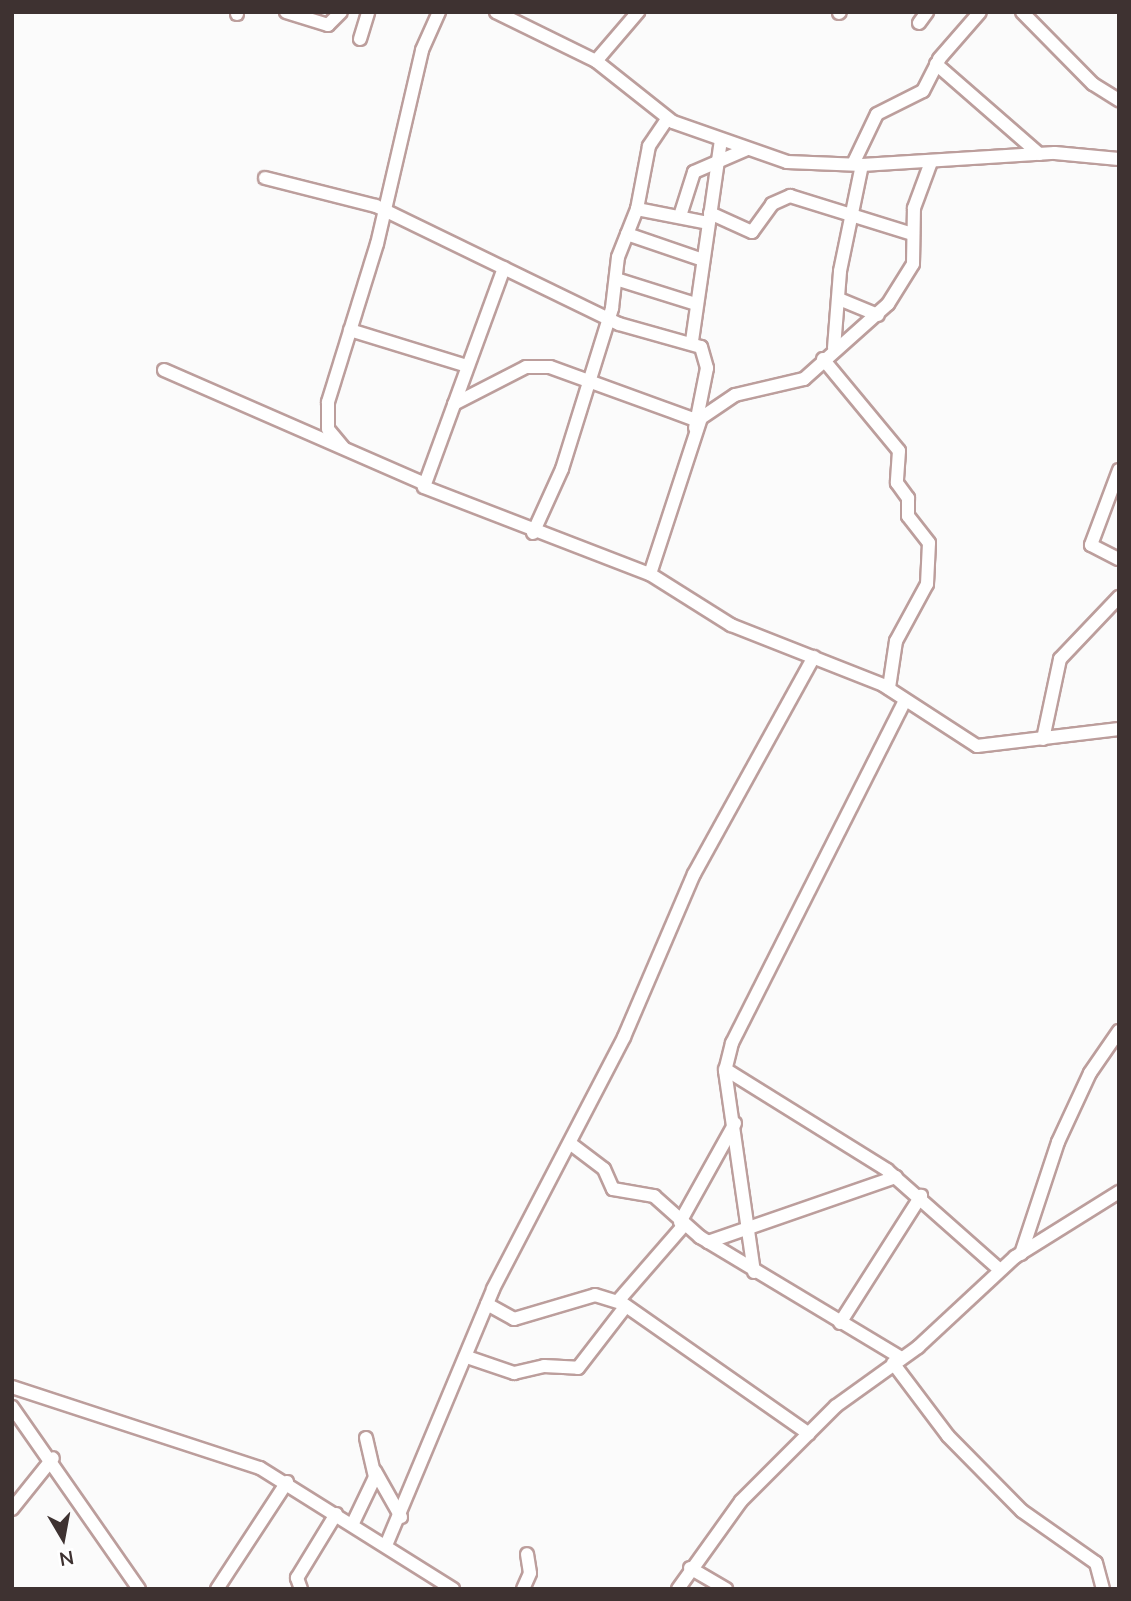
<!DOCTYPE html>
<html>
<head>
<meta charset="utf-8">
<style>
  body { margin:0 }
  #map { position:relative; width:1131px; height:1601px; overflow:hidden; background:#fbfbfb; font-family:Mulish,sans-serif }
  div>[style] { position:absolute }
  .roads { filter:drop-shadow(2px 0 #bc9e9c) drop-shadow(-2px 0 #bc9e9c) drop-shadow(0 2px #bc9e9c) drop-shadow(0 -2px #bc9e9c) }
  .minor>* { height:12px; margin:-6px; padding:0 6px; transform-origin:6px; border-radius:6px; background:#fff }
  span { translate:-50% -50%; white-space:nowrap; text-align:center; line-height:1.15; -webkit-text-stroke:5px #fff; paint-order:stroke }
  .frame { position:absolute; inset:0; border:14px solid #3e3231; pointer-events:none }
  .north { position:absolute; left:28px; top:1503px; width:70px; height:70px; -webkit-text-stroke:5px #fff; paint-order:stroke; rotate:170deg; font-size:19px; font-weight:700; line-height:28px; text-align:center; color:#3e3231 }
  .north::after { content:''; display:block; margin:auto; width:24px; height:32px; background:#3e3231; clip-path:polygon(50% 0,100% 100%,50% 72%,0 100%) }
</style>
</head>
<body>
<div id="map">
  <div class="roads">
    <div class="minor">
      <i style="left:286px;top:12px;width:44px;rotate:17.2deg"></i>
      <i style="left:328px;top:25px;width:18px;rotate:-45deg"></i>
      <i style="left:496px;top:12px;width:111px;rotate:26.1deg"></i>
      <i style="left:596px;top:61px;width:98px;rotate:38.4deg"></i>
      <i style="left:673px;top:122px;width:121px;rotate:19.3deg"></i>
      <i style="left:787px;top:162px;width:75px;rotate:2.3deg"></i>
      <i style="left:862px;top:165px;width:193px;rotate:-3.6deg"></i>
      <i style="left:1055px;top:153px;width:64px;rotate:5.4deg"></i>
      <i style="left:1022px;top:12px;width:101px;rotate:45.4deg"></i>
      <i style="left:1093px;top:84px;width:31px;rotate:32deg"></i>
      <i style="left:839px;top:13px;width:1px;rotate:-45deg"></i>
      <i style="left:237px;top:14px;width:2px;rotate:-90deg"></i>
      <i style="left:919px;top:23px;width:14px;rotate:-54deg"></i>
      <i style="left:360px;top:39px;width:28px;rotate:-73deg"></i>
      <i style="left:596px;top:61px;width:65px;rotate:-49.4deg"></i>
      <i style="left:936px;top:64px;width:137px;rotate:41.1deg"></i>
      <i style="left:853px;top:164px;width:55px;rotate:-64.4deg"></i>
      <i style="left:877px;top:114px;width:51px;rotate:-26.6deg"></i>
      <i style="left:923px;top:91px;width:36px;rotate:-63deg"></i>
      <i style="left:939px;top:59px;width:62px;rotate:-48.9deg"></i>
      <i style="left:265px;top:178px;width:114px;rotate:14.2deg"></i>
      <i style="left:376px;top:206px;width:270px;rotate:25.9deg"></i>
      <i style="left:619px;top:324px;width:85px;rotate:15.7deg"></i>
      <i style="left:701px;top:347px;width:22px;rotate:74deg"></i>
      <i style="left:707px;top:368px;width:61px;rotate:101.3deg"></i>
      <i style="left:637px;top:209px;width:72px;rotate:11.2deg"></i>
      <i style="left:710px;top:213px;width:46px;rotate:24.3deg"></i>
      <i style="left:752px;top:232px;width:34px;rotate:-54deg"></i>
      <i style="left:772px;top:204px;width:20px;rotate:-24deg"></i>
      <i style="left:790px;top:196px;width:129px;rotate:17.2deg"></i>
      <i style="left:680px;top:216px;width:46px;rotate:-72.3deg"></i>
      <i style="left:694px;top:172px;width:56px;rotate:-23.3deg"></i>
      <i style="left:627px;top:234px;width:80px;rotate:18.9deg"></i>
      <i style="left:504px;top:268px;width:233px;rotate:110.1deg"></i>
      <i style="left:424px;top:487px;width:242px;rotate:21.1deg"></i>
      <i style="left:650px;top:574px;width:96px;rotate:32.2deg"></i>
      <i style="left:731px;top:625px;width:163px;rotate:21.5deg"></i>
      <i style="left:883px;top:685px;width:112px;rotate:33deg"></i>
      <i style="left:977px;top:746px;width:143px;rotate:-6.8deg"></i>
      <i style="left:616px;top:279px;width:84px;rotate:17.4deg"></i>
      <i style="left:839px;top:299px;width:42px;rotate:22.3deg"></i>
      <i style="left:350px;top:330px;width:122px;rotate:17.1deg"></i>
      <i style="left:692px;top:341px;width:203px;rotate:-81.8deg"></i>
      <i style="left:834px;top:348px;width:77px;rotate:-85.5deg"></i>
      <i style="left:840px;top:271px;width:108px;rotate:-78.3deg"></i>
      <i style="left:823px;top:359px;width:119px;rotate:50.4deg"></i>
      <i style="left:899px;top:451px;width:32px;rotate:94deg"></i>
      <i style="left:897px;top:483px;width:19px;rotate:54deg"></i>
      <i style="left:908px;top:498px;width:18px;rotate:90deg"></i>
      <i style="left:908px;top:516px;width:34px;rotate:52deg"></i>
      <i style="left:929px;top:543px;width:41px;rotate:92.8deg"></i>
      <i style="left:927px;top:584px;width:65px;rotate:118.5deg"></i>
      <i style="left:896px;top:641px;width:48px;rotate:98.5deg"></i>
      <i style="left:164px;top:370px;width:285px;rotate:23.6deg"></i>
      <i style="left:454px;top:404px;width:81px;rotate:-27.2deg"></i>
      <i style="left:526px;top:367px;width:24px"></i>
      <i style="left:550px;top:367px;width:155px;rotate:20deg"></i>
      <i style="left:343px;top:447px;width:23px;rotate:-130deg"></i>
      <i style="left:328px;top:429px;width:27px;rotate:-90deg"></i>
      <i style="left:328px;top:402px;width:165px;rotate:-72.8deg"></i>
      <i style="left:377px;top:244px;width:199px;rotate:-76.9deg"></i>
      <i style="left:422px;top:50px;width:42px;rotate:-65.9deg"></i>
      <i style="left:1119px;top:470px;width:80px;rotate:110.5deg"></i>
      <i style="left:1091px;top:545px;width:31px;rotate:27deg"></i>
      <i style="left:533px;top:533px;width:70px;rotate:-65.6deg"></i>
      <i style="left:562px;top:469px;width:169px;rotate:-72.7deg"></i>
      <i style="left:612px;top:308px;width:51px;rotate:-83.3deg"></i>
      <i style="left:618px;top:257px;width:52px;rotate:-68.4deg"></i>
      <i style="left:637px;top:209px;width:64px;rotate:-79.2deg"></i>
      <i style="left:649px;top:146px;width:32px;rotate:-56deg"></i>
      <i style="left:650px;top:574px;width:164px;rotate:-71.9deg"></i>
      <i style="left:701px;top:418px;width:41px;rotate:-34.1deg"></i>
      <i style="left:735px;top:395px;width:71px;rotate:-13.1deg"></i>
      <i style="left:804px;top:379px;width:113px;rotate:-41.8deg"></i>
      <i style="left:888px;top:304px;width:47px;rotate:-58deg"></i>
      <i style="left:913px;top:264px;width:56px;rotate:-89deg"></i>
      <i style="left:914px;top:208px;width:49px;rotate:-69.7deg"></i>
      <i style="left:1043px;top:739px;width:82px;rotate:-78deg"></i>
      <i style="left:1060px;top:659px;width:86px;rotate:-46.4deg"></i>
      <i style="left:725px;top:1069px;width:191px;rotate:31.9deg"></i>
      <i style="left:887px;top:1170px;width:149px;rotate:41.5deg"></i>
      <i style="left:571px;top:1144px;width:41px;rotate:37.1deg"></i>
      <i style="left:604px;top:1169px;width:22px;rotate:66deg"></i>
      <i style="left:613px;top:1189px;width:42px;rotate:9.7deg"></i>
      <i style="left:654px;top:1196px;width:62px;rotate:41.7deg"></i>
      <i style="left:700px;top:1237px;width:235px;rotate:31deg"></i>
      <i style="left:680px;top:1222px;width:113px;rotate:-60.9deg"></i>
      <i style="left:708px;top:1242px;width:199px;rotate:-19.1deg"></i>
      <i style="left:1021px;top:1254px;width:118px;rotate:-71.7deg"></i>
      <i style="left:1058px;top:1142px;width:76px;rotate:-65.1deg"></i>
      <i style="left:1090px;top:1073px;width:51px;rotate:-55.4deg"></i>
      <i style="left:754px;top:1272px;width:203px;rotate:-98.2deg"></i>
      <i style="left:725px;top:1071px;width:29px;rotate:-76deg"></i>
      <i style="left:732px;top:1043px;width:383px;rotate:-63.2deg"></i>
      <i style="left:618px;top:1301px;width:101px;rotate:-49deg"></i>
      <i style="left:487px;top:1304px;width:31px;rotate:29deg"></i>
      <i style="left:514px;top:1319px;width:84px;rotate:-16.5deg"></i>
      <i style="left:595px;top:1295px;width:28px;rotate:17deg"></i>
      <i style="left:622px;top:1303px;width:228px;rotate:35deg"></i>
      <i style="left:840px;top:1323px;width:151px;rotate:-57.5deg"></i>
      <i style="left:467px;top:1357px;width:50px;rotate:18.8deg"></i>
      <i style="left:514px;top:1373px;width:31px;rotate:-13deg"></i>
      <i style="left:544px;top:1366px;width:34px;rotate:3deg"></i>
      <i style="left:578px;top:1368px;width:78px;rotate:-52.3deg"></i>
      <i style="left:893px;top:1363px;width:91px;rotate:53deg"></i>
      <i style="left:948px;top:1436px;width:105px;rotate:45.4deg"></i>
      <i style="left:1022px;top:1511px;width:90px;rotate:35.1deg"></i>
      <i style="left:1096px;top:1563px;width:27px;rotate:75deg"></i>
      <i style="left:12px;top:1387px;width:261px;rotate:18.1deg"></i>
      <i style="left:260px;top:1468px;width:228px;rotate:32.1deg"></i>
      <i style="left:12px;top:1407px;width:222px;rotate:55.1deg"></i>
      <i style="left:375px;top:1471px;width:53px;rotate:60.5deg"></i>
      <i style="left:12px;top:1509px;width:65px;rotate:-51.2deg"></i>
      <i style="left:353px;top:1523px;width:51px;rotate:-64.4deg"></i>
      <i style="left:375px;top:1477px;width:40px;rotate:-103deg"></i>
      <i style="left:387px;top:1543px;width:275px;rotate:-67.3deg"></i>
      <i style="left:493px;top:1289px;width:284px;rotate:-62.5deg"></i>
      <i style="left:624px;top:1037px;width:177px;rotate:-66.8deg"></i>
      <i style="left:694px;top:874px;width:248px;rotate:-61.1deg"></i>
      <i style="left:690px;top:1568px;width:42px;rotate:30.3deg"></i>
      <i style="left:217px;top:1589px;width:128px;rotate:-56.8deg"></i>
      <i style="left:301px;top:1589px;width:12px;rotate:-110deg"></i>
      <i style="left:297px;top:1578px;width:75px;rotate:-58.6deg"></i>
      <i style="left:523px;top:1589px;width:17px;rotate:-66deg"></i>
      <i style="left:530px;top:1573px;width:19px;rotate:-99deg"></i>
      <i style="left:678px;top:1589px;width:108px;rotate:-54.4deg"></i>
      <i style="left:741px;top:1501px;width:134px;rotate:-45deg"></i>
      <i style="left:836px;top:1406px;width:101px;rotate:-35.7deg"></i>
      <i style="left:918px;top:1347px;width:132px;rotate:-42.9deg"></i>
      <i style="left:1015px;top:1257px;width:123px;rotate:-32deg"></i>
    </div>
  </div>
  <div class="frame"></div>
  <div class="north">N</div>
</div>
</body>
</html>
